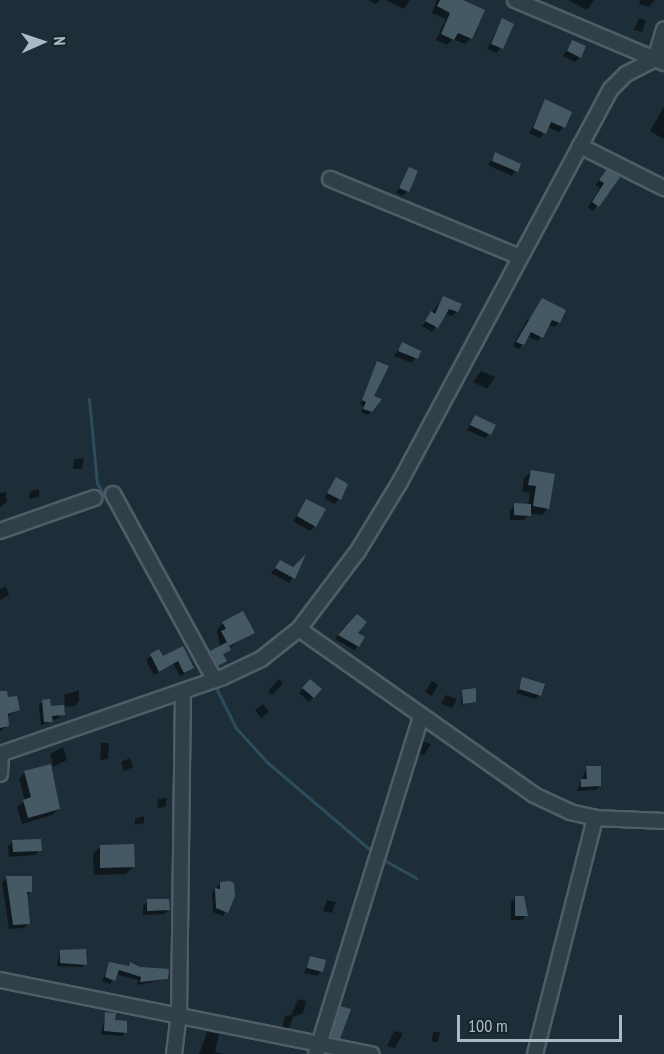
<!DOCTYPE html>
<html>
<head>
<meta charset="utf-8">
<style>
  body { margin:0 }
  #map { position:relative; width:664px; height:1054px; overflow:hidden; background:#1d2e38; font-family:"PT Sans Narrow",sans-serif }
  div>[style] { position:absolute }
  .shadow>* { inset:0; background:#0007 }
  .stream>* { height:3px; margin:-1.5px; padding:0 1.5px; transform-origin:1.5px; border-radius:1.5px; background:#2d4d5e }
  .building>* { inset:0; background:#455964 }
  .roads { filter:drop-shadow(2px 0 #4f5d67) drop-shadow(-2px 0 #4f5d67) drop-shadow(0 2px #4f5d67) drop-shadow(0 -2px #4f5d67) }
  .minor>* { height:14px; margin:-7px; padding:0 7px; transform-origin:7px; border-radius:7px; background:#314048 }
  span { translate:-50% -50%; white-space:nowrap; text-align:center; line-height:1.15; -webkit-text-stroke:4.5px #17242c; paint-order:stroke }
  .north { position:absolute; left:12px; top:12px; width:60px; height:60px; -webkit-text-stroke:4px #17242c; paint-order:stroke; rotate:87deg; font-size:16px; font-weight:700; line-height:24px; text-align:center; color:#abbbc6 }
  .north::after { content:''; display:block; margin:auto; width:21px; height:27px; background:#abbbc6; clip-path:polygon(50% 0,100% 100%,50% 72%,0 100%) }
  .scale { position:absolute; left:457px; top:1015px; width:165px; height:27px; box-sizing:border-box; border:3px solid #abbbc6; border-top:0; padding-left:8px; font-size:18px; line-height:21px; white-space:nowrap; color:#abbbc6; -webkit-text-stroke:4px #17242c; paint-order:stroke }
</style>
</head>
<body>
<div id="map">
  <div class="shadow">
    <i style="clip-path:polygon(368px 0,380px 0,376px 4px)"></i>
    <i style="clip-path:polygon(385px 0,410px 0,404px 9px)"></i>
    <i style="clip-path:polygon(437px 0,463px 0,471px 38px,465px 44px,453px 39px,447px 45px,436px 40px,446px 19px,432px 13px)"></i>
    <i style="clip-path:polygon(568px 0,594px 0,587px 10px)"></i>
    <i style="clip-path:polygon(640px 0,655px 0,649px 7px,639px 4px)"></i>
    <i style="clip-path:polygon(639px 18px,646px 20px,642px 32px,634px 30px)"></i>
    <i style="clip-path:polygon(502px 20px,512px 24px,497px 53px,487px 49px)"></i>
    <i style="clip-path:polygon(573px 42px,580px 57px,575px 62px,563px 56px)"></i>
    <i style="clip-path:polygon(546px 101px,564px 127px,559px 132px,547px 127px,540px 138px,529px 133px)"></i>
    <i style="clip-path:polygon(664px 107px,664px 137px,663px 139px,650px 131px)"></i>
    <i style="clip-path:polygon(496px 154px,519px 165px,512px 176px,488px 165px)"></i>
    <i style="clip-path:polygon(409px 169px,407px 191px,403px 196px,396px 193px)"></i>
    <i style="clip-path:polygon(606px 171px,617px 177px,593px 211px,588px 207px,600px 188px,595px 185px)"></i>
    <i style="clip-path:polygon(443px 298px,457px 312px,452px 316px,444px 313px,432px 332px,422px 326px)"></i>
    <i style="clip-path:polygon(564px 310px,559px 323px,554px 327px,548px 324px,538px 341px,527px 336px,519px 349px,513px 346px,527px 320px)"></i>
    <i style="clip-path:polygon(402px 344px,419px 351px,412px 363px,394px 356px)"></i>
    <i style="clip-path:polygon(378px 363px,371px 412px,368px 415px,361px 412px,364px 406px,360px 404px)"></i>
    <i style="clip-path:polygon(481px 371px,495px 377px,487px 389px,473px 382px)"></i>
    <i style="clip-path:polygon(475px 417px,489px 434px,485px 438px,467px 430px)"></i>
    <i style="clip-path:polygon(84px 458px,82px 469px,73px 469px,74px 459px)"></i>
    <i style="clip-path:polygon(531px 472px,548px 508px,542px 515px,529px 513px,524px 520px,510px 520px,510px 510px,515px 505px,528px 505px,530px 493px,522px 491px,524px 478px)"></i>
    <i style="clip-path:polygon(336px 479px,339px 499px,335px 504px,324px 498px)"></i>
    <i style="clip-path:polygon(39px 489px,39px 497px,29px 499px,29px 492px)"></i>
    <i style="clip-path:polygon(6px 492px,7px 502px,0 507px,0 493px)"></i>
    <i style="clip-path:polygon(306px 501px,315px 526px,310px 531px,293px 521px)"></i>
    <i style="clip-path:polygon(303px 561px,289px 583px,271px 573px,280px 562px,293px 569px)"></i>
    <i style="clip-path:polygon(6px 587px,9px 595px,0 600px,0 589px)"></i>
    <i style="clip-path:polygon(223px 623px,253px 632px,229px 648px,222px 655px,225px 661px,214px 669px,207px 656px,220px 647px,217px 630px)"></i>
    <i style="clip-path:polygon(344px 627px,356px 634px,358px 646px,354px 650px,335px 639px)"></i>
    <i style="clip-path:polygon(182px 648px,192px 667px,188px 672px,180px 676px,173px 664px,154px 675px,146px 660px,151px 656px,159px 651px,163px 658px)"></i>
    <i style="clip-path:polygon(278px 679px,283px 683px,273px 695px,268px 692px)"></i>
    <i style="clip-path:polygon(523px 679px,539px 695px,535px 699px,516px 693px)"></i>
    <i style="clip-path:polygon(432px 681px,438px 685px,432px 696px,425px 692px)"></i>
    <i style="clip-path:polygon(305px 686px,313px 697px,309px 702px,299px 693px)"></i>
    <i style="clip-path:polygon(79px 690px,79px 701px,75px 706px,62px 707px,59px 718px,41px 725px,39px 705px,42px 702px,50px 708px,65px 707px,64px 695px)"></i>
    <i style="clip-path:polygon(462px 692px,475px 702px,461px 705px)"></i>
    <i style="clip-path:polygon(446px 695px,457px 699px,452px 708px,441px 704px)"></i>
    <i style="clip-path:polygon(0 703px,18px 710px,7px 717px,8px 725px,0 731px)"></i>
    <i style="clip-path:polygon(263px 704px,269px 712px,261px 718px,255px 710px)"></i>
    <i style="clip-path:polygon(423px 742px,431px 744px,424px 755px,417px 753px)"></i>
    <i style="clip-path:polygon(101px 743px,109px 743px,108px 759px,100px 760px)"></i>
    <i style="clip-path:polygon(63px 747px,67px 760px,53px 767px,50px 754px)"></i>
    <i style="clip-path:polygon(130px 758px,133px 767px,124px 771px,121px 762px)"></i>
    <i style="clip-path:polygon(587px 767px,600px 786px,595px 790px,577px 791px)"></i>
    <i style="clip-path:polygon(25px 772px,59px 809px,52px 815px,22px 824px,17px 807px,25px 801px,19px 779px)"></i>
    <i style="clip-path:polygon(167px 798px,165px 807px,157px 808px,158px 799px)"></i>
    <i style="clip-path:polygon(144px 816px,144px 823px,135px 825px,135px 819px)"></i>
    <i style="clip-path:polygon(13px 842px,40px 850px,35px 855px,9px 857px,8px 846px)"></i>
    <i style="clip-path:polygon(100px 847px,134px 866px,126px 874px,94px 875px,93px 854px)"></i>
    <i style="clip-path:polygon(7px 878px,31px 891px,26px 896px,28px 924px,24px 928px,9px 929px,2px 882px)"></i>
    <i style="clip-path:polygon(220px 883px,233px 896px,223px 916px,213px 912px,212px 893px)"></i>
    <i style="clip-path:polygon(516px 897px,527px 915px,522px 920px,511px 920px,511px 902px)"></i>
    <i style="clip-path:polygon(327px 900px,336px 902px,332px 913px,323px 911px)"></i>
    <i style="clip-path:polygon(148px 901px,168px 910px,164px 914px,143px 915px,143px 906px)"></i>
    <i style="clip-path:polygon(60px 952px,85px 964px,82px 967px,57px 966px)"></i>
    <i style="clip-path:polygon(311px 958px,321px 971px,317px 976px,304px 973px)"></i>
    <i style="clip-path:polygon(130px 963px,167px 979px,137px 985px,138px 980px,116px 974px,110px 984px,102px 981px,110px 964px,127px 967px)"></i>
    <i style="clip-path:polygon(298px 999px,306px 1001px,303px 1013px,293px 1017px,288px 1030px,282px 1029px,285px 1016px,291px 1015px)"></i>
    <i style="clip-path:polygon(106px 1014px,126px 1032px,122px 1036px,101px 1034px)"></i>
    <i style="clip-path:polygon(394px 1031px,403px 1033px,395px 1048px,387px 1046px)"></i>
    <i style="clip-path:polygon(207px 1032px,219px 1034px,215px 1052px,223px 1054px,199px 1054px)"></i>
    <i style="clip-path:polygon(433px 1032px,440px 1032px,438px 1042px,432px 1042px)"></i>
  </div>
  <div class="stream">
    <i style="left:89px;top:399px;width:84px;rotate:84.6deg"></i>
    <i style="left:97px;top:483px;width:108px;rotate:60.1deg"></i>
    <i style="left:217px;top:690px;width:42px;rotate:63.4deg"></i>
    <i style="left:236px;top:728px;width:46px;rotate:47.6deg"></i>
    <i style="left:267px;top:762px;width:140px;rotate:40.4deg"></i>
    <i style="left:384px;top:860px;width:37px;rotate:29deg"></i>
  </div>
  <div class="building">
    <i style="clip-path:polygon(440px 0,463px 0,485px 10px,472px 39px,458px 33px,454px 40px,441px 34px,450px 13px,437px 6px)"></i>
    <i style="clip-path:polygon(502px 18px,514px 24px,503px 49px,491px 44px)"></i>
    <i style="clip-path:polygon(572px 40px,586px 46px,581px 58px,567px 51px)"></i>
    <i style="clip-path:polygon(545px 99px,572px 112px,565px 128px,551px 122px,546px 134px,533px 128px)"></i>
    <i style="clip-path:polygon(495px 152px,521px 164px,518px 172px,492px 161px)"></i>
    <i style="clip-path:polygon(409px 167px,418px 171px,409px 192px,399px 188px)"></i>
    <i style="clip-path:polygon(607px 169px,620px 177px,599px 207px,592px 202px,604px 183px,599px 180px)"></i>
    <i style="clip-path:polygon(443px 296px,462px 304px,458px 312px,449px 309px,438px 328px,425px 321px,431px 311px,435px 314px)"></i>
    <i style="clip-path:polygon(542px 298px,566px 310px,560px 323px,552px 320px,543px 338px,531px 332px,524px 345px,516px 342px)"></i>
    <i style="clip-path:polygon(402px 342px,421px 351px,418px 359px,398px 351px)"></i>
    <i style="clip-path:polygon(377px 361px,389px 366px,374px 396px,382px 399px,372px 412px,363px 409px,366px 402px,362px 400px)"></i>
    <i style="clip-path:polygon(475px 415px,496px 425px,491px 435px,470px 425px)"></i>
    <i style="clip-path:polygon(531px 470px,555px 474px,549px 509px,533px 506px,536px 486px,528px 485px)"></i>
    <i style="clip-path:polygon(336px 477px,348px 484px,341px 500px,327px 493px)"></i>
    <i style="clip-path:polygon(306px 499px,326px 509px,316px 527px,297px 516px)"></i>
    <i style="clip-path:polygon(514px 503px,531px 504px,531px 516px,514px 515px)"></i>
    <i style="clip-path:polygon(306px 554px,295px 579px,275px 568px,280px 560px,293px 567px)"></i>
    <i style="clip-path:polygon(243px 611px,255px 633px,229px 646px,221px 631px,226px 629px,222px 622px)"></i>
    <i style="clip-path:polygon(357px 614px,367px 622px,358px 633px,365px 637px,359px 647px,338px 635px)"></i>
    <i style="clip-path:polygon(227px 642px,231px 650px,223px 654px,227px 661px,218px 666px,210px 651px)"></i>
    <i style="clip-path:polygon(183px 646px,194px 668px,184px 673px,178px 661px,159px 672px,150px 654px,159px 649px,163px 656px)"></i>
    <i style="clip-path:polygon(522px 677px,545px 684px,541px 696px,519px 689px)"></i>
    <i style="clip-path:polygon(310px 679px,322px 689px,314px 698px,302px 688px)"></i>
    <i style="clip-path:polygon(476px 688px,476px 702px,463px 704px,462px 690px)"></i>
    <i style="clip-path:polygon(0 691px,7px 691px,8px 697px,17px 696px,20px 710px,8px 714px,9px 726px,0 728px)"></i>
    <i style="clip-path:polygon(50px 699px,51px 706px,64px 705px,65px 715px,52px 716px,53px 722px,44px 722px,42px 700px)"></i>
    <i style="clip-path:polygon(51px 764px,60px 809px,28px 818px,23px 800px,31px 797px,24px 771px)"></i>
    <i style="clip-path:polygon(586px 766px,601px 766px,601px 786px,581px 787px,581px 779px,587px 779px)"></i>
    <i style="clip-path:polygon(41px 839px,42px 851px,13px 852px,12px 840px)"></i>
    <i style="clip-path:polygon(134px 844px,135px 867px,100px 868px,100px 845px)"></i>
    <i style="clip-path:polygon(6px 876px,32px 876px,32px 892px,27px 892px,30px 924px,13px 925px)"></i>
    <i style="clip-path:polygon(230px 881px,234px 883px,235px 896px,228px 913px,216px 908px,215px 888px,220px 889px,220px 882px)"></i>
    <i style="clip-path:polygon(515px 896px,524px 896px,528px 916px,515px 916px)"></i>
    <i style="clip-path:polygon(147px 899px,169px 899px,170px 910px,147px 911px)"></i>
    <i style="clip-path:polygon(86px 949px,87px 965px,60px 963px,60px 950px)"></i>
    <i style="clip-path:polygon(310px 956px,326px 960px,323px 972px,307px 968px)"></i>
    <i style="clip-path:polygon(109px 962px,129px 966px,130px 962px,140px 967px,169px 969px,168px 979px,140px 982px,141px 977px,119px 970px,115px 981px,105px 977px)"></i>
    <i style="clip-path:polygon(340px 1006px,351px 1009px,340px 1039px,331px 1037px)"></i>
    <i style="clip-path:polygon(105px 1012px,116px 1013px,115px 1020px,127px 1021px,127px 1033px,104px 1031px)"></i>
  </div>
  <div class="roads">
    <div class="minor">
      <i style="left:515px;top:0;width:162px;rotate:22.9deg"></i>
      <i style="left:580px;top:146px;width:94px;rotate:26.6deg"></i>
      <i style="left:330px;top:179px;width:205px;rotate:22.3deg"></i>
      <i style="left:113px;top:494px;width:212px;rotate:61.3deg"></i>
      <i style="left:0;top:531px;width:100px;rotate:-19.3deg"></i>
      <i style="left:299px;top:629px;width:288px;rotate:35.2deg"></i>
      <i style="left:534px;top:795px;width:40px;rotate:25deg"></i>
      <i style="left:570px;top:812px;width:26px;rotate:13deg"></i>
      <i style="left:595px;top:818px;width:69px;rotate:2.5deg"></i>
      <i style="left:0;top:754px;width:236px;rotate:-19deg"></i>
      <i style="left:223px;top:677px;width:42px;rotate:-25.3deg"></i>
      <i style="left:261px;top:659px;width:48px;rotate:-38.3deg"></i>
      <i style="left:299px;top:629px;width:98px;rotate:-52.9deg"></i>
      <i style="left:358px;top:551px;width:81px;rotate:-58.7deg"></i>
      <i style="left:400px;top:482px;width:446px;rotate:-61.8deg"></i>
      <i style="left:611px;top:89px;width:21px;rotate:-45deg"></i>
      <i style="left:626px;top:74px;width:33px;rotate:-27deg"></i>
      <i style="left:655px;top:59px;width:31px;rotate:-73deg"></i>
      <i style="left:0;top:774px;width:20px;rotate:-87deg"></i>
      <i style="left:0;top:980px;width:379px;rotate:11.3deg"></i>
      <i style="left:174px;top:1054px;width:38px;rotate:-83deg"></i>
      <i style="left:179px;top:1016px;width:325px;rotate:-89.3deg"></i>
      <i style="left:316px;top:1054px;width:354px;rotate:-72.7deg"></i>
      <i style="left:535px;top:1054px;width:244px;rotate:-75.7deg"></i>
    </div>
  </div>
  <div class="north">N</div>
  <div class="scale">100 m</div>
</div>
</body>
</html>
